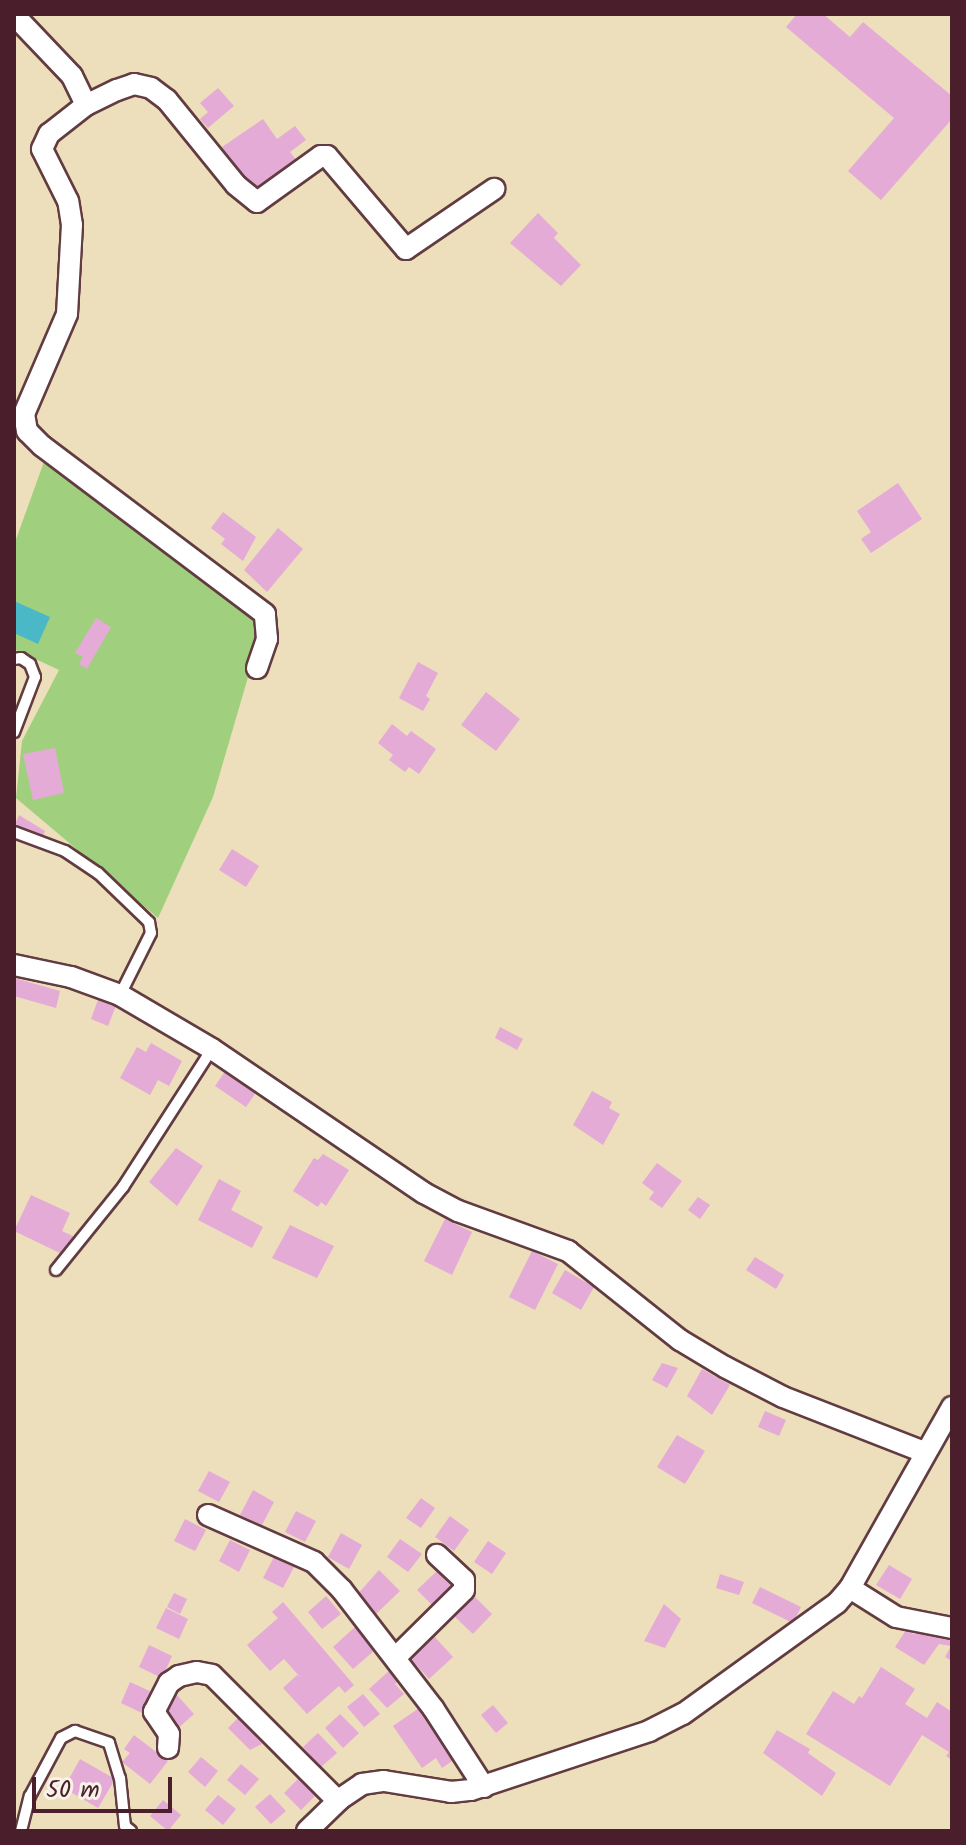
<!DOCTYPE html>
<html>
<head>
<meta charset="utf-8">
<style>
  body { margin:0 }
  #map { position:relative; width:966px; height:1845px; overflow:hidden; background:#eddebc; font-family:Kalam,sans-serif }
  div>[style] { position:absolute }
  .green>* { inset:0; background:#a0d07e }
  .water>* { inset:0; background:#4bb8c7 }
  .building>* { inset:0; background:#e4abd7 }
  .roads { filter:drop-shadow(2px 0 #623c41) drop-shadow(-2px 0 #623c41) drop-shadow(0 2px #623c41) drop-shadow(0 -2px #623c41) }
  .lane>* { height:10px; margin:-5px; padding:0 5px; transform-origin:5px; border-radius:5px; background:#fff }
  .street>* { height:20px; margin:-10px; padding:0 10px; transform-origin:10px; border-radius:10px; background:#fff }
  span { translate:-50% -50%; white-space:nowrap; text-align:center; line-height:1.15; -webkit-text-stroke:6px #f7f3e8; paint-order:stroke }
  .frame { position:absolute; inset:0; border:16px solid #4a1f2b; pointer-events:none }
  .scale { position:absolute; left:32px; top:1777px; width:140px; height:36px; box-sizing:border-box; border:4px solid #4a1f2b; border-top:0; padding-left:10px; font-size:24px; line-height:28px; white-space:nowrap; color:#4a1f2b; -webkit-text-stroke:6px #f7f3e8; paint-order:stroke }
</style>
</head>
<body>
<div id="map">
  <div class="green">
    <i style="clip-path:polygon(45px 459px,144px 536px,243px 603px,253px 611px,258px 627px,258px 643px,213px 797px,158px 918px,16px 798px,22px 741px,59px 670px,14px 649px,14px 545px)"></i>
  </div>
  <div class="water">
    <i style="clip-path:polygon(14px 601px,50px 617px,38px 644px,14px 633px)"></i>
  </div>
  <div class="building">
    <i style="clip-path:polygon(797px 14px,823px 14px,850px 37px,863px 22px,952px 96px,952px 119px,881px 200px,848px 171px,894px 118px,786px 27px)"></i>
    <i style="clip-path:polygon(218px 88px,234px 106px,208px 128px,200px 119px,208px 112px,200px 103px)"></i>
    <i style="clip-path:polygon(263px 119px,277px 139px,295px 126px,306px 140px,290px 152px,301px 166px,259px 193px,253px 183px,247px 187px,222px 147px)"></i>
    <i style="clip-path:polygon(538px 213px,558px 233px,554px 238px,581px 265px,561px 286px,510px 243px)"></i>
    <i style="clip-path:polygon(898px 483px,922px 519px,871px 553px,861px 539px,871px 532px,857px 511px)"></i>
    <i style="clip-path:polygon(223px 512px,256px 537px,243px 561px,221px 544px,225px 539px,211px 528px)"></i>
    <i style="clip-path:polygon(278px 528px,303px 549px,267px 592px,244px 570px)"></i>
    <i style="clip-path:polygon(96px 618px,111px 627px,87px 669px,79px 664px,83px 657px,75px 653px)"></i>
    <i style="clip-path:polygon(418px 662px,438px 673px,426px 696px,430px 699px,423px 711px,399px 698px)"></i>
    <i style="clip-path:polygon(486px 692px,520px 719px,496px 751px,461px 725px)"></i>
    <i style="clip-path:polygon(392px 724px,407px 736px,411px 731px,436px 749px,419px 774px,409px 767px,405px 772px,389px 760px,393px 755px,378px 743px)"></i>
    <i style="clip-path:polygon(55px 748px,64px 793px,33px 800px,23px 754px)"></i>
    <i style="clip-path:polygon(19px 815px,45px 831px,42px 840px,14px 827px)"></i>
    <i style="clip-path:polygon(232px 849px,259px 866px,246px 887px,219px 870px)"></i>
    <i style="clip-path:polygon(14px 978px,60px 991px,56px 1008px,14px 996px)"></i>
    <i style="clip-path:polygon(99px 997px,117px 1003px,108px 1026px,91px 1019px)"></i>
    <i style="clip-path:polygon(500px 1027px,523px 1039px,517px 1050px,495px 1038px)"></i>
    <i style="clip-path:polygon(151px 1043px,182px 1061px,169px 1086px,158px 1080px,150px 1095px,120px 1078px,137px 1047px,146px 1052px)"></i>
    <i style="clip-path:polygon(226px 1070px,257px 1091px,246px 1107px,215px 1086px)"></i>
    <i style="clip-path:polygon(592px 1091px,612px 1102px,609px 1108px,620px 1114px,603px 1145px,573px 1125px)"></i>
    <i style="clip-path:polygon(176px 1148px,203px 1166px,177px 1206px,149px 1182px)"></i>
    <i style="clip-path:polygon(323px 1154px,349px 1170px,326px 1206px,321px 1202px,318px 1207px,293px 1191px,314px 1158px,318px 1160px)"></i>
    <i style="clip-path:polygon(657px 1163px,682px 1181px,662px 1208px,649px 1199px,654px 1192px,642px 1183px)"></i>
    <i style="clip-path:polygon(219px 1179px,241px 1191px,231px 1210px,263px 1227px,252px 1248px,198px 1220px)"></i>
    <i style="clip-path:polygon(31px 1195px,70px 1213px,62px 1231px,77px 1238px,62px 1254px,14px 1231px)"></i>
    <i style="clip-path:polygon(698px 1197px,710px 1205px,700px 1219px,688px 1210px)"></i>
    <i style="clip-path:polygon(445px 1219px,472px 1232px,452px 1275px,424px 1261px)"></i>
    <i style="clip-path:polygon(290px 1225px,334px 1246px,317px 1278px,272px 1258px)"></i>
    <i style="clip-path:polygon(532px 1251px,558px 1264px,535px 1310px,509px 1297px)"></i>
    <i style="clip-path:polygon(755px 1257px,784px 1275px,776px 1289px,746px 1270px)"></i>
    <i style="clip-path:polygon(565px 1270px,594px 1287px,581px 1310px,552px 1293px)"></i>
    <i style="clip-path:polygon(662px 1363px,678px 1368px,667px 1388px,652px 1380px)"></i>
    <i style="clip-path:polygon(702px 1369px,730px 1385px,712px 1415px,687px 1396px)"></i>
    <i style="clip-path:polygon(765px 1411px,786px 1420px,779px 1436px,758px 1427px)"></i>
    <i style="clip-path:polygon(677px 1435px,705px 1451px,685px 1484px,657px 1467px)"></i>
    <i style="clip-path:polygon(209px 1471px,230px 1482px,219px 1502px,198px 1491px)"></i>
    <i style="clip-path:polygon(253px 1490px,274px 1502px,262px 1525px,240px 1515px)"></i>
    <i style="clip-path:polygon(421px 1498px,435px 1508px,421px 1528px,406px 1518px)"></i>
    <i style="clip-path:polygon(296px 1511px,316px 1521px,305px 1542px,285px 1532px)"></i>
    <i style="clip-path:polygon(450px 1516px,469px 1530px,454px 1551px,435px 1537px)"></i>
    <i style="clip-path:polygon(185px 1519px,206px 1530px,195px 1551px,174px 1541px)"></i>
    <i style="clip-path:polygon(341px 1533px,362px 1545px,349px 1569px,328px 1557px)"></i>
    <i style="clip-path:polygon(400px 1539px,422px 1554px,408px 1572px,387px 1557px)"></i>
    <i style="clip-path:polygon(230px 1540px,250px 1550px,239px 1572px,219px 1561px)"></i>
    <i style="clip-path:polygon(488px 1541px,506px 1553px,492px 1574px,474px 1562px)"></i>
    <i style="clip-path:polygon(274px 1557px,294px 1567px,283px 1588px,263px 1578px)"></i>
    <i style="clip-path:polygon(889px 1565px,912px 1579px,900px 1599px,876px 1585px)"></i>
    <i style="clip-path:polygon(379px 1570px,400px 1591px,376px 1614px,357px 1595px)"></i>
    <i style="clip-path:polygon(437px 1571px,452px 1587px,433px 1606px,417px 1590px)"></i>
    <i style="clip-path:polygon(720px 1574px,744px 1582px,739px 1595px,716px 1588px)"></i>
    <i style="clip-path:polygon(760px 1587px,801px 1607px,793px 1623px,752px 1603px)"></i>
    <i style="clip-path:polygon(174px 1593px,187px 1599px,180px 1614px,167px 1607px)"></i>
    <i style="clip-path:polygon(326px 1596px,341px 1614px,322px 1629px,308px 1612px)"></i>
    <i style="clip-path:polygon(475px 1597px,492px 1614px,473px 1634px,455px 1617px)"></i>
    <i style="clip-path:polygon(283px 1602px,354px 1685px,345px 1693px,339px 1686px,307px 1714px,283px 1688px,297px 1675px,300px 1677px,284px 1659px,270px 1671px,247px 1645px,278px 1618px,272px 1612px)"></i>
    <i style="clip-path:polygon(664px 1604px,681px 1619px,665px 1648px,644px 1641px)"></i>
    <i style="clip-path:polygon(166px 1608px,188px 1619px,179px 1639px,156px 1628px)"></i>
    <i style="clip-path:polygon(355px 1627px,375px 1650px,353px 1669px,333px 1647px)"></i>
    <i style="clip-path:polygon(906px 1630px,913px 1634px,941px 1632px,952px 1635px,952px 1661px,945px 1657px,951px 1646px,939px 1644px,924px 1665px,895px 1647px)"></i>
    <i style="clip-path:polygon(433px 1635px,453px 1657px,429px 1679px,409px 1657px)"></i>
    <i style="clip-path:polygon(149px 1645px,172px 1656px,162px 1678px,139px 1667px)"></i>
    <i style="clip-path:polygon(881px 1667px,915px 1689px,905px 1704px,927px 1718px,937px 1702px,952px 1712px,952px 1760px,946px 1756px,949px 1752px,922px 1735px,890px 1786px,806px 1734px,833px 1691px,854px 1704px,859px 1696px,862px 1698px)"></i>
    <i style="clip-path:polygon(391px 1669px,400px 1679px,395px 1684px,404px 1694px,387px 1708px,369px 1689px)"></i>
    <i style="clip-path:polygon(130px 1682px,154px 1693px,144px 1714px,121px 1703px)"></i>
    <i style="clip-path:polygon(363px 1694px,380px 1714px,364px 1727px,347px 1707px)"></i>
    <i style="clip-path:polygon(177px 1695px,194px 1714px,176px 1730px,159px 1711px)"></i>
    <i style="clip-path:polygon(493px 1705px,508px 1723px,496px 1733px,481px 1715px)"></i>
    <i style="clip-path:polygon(422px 1706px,458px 1757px,442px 1768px,436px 1758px,422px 1768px,393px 1726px)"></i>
    <i style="clip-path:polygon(242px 1714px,258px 1731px,254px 1735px,262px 1744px,250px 1750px,228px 1728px)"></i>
    <i style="clip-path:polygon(340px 1714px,359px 1733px,343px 1748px,325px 1728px)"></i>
    <i style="clip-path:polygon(777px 1730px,810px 1749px,808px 1753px,836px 1773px,822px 1796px,763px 1753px)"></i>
    <i style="clip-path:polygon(318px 1733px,337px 1753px,321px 1767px,303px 1747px)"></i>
    <i style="clip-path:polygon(134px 1735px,168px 1761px,150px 1784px,122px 1762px,130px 1753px,124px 1749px)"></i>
    <i style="clip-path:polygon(201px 1757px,218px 1771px,205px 1787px,188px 1772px)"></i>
    <i style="clip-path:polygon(80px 1759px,115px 1779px,98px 1808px,64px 1788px)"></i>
    <i style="clip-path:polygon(241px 1764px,259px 1779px,245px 1795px,227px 1780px)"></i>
    <i style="clip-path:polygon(298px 1779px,315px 1796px,301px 1810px,284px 1793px)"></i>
    <i style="clip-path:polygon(270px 1794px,286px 1811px,271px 1824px,255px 1807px)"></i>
    <i style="clip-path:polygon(218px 1795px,236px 1809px,223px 1825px,205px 1810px)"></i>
    <i style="clip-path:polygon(163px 1800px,181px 1815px,168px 1831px,150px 1816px)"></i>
  </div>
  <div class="roads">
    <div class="lane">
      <i style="left:14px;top:659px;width:7px;rotate:-8deg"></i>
      <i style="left:21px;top:658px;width:11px;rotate:34deg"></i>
      <i style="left:30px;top:664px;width:14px;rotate:69deg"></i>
      <i style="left:35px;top:677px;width:59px;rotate:110.9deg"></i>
      <i style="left:14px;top:832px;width:54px;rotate:20.4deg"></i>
      <i style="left:65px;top:851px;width:40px;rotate:34deg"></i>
      <i style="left:98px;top:873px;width:71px;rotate:43.9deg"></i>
      <i style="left:149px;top:922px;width:11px;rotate:80deg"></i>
      <i style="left:151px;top:933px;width:69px;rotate:116.6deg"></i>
      <i style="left:56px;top:1270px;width:107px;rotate:-51.1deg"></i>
      <i style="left:123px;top:1187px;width:164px;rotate:-57.2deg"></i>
      <i style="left:21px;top:1831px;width:36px;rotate:-76deg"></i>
      <i style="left:30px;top:1796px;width:66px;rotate:-61.9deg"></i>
      <i style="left:61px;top:1738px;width:16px;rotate:-27deg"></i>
      <i style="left:75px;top:1731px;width:36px;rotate:19deg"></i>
      <i style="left:109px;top:1743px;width:37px;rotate:73deg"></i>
      <i style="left:120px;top:1778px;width:48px;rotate:84.1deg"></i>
      <i style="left:125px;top:1826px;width:8px;rotate:40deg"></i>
    </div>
    <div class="street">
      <i style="left:14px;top:15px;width:84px;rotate:46.4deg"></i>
      <i style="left:72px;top:76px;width:32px;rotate:64deg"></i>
      <i style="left:257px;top:668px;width:31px;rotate:-71deg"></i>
      <i style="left:267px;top:639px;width:25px;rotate:-95deg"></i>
      <i style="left:265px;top:614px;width:279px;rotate:-143deg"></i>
      <i style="left:42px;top:446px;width:21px;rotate:-135deg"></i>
      <i style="left:27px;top:431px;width:17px;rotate:-100deg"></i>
      <i style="left:24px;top:414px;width:109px;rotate:-66.7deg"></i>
      <i style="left:67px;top:314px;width:89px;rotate:-86.8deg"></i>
      <i style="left:72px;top:225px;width:24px;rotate:-99deg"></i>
      <i style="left:68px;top:201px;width:58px;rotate:-116.6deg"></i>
      <i style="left:42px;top:149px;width:17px;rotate:-65deg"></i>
      <i style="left:49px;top:134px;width:47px;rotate:-38.1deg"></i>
      <i style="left:86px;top:105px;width:34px;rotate:-26deg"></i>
      <i style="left:117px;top:90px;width:18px;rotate:-19deg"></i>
      <i style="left:134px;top:84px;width:17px;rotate:13deg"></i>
      <i style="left:151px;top:88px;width:20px;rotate:37deg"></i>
      <i style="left:167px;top:100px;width:109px;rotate:50.9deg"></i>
      <i style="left:236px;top:185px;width:27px;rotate:39deg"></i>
      <i style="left:257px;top:202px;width:79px;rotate:-35.7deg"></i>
      <i style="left:321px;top:156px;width:6px"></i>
      <i style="left:327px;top:156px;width:122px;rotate:49.7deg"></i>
      <i style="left:406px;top:249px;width:107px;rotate:-34.3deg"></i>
      <i style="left:14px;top:965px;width:58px;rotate:11.9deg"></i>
      <i style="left:71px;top:977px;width:52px;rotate:20.2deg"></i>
      <i style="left:120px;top:995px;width:107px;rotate:30.4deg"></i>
      <i style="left:212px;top:1049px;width:256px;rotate:34.2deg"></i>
      <i style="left:424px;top:1193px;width:38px;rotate:28deg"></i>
      <i style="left:458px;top:1211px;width:117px;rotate:20deg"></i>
      <i style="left:568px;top:1251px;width:143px;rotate:38.5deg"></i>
      <i style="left:680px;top:1340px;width:52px;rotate:31deg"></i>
      <i style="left:725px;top:1367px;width:65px;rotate:27.3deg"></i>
      <i style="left:783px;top:1397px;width:151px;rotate:21.3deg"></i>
      <i style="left:208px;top:1515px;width:116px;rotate:23.9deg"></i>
      <i style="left:314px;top:1562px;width:40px;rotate:45deg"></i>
      <i style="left:342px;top:1590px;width:149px;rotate:52.4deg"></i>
      <i style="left:433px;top:1708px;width:94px;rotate:57.2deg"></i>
      <i style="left:850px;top:1588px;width:54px;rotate:32.2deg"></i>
      <i style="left:896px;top:1617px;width:57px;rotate:11.1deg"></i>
      <i style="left:396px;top:1657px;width:95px;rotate:-44.6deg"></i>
      <i style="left:464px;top:1590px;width:10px;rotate:-90deg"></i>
      <i style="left:464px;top:1580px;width:37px;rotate:-137deg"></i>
      <i style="left:168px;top:1748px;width:14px;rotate:-86deg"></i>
      <i style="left:169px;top:1734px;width:27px;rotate:-124deg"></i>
      <i style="left:154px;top:1712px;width:33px;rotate:-63deg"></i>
      <i style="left:169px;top:1683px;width:12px;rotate:-35deg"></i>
      <i style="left:179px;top:1676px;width:18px;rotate:-13deg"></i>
      <i style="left:197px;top:1672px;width:15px;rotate:11deg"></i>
      <i style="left:212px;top:1675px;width:178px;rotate:45deg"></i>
      <i style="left:307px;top:1831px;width:46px;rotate:-44.1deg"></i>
      <i style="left:340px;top:1799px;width:27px;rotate:-34deg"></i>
      <i style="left:362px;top:1784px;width:22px;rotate:-8deg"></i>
      <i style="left:384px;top:1781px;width:68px;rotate:9.3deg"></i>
      <i style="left:451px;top:1792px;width:20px;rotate:-6deg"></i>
      <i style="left:471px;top:1790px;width:188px;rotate:-18.3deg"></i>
      <i style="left:649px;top:1731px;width:38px;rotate:-27deg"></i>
      <i style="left:683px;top:1714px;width:190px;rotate:-35.8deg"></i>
      <i style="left:837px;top:1603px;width:20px;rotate:-49deg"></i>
      <i style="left:850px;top:1588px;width:208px;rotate:-60.6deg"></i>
    </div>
  </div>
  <div class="frame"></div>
  <div class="scale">50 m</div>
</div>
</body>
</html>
